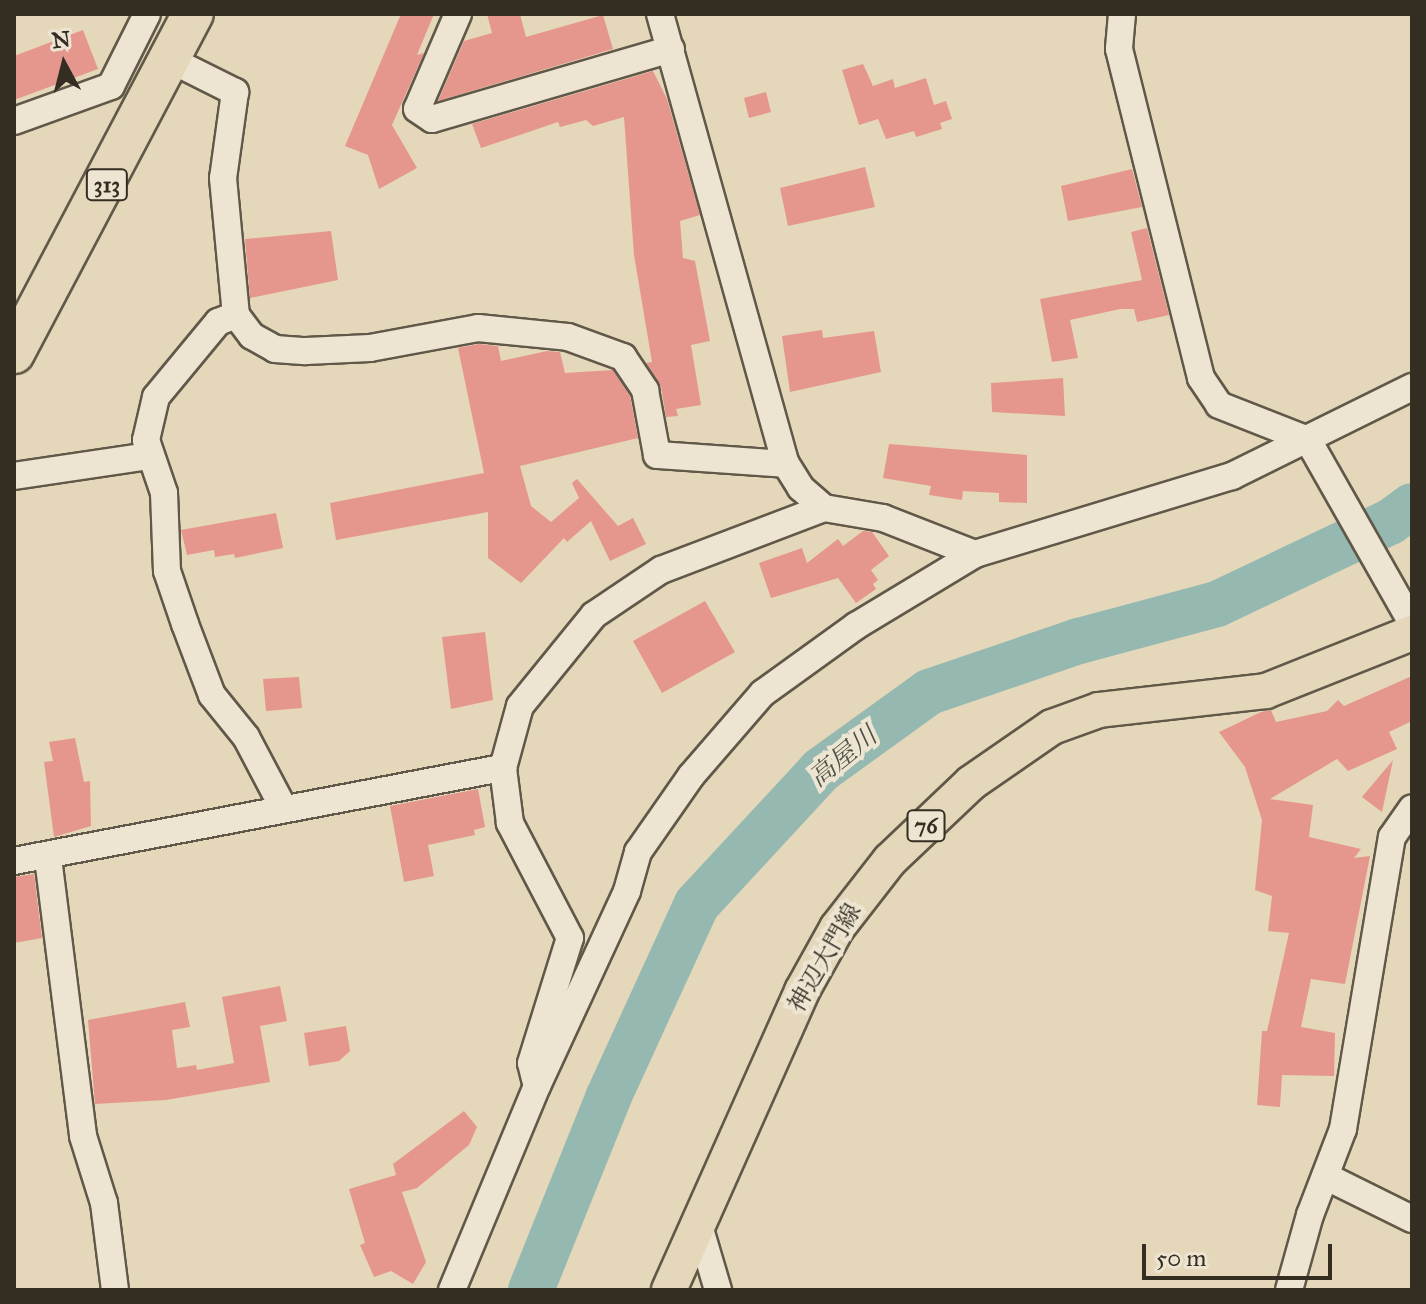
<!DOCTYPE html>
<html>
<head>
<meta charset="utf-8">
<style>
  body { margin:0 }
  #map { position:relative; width:1426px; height:1304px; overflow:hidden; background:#e4d7ba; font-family:"IM FELL Great Primer","Noto Serif JP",serif }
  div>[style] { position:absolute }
  .river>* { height:46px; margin:-23px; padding:0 23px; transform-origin:23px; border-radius:23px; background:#95b9b1 }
  .building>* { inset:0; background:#e6978d }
  .roads { filter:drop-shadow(2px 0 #605848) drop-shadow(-2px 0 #605848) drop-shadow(0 2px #605848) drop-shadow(0 -2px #605848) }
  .minor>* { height:26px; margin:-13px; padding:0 13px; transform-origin:13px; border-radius:13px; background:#ede5d2 }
  .major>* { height:34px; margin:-17px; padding:0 17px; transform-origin:17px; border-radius:17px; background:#e4d7ba }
  .highway>* { height:40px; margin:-20px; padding:0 20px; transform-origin:20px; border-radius:20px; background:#e4d7ba }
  span { translate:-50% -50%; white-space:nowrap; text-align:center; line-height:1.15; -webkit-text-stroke:8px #ede5d2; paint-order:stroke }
  .shield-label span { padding:2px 6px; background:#ede5d2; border:2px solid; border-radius:6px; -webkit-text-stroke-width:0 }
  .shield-label { font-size:22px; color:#342d22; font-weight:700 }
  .street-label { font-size:24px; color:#342d22 }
  .water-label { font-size:26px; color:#4c5046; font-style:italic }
  .frame { position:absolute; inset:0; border:16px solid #342d22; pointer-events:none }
  .north { position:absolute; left:24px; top:24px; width:80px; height:80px; -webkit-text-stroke:6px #ede5d2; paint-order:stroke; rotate:353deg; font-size:22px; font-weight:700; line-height:32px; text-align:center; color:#342d22 }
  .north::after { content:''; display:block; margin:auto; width:28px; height:36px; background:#342d22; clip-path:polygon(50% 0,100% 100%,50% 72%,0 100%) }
  .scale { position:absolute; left:1142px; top:1244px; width:190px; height:36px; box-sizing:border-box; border:4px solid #342d22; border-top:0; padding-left:10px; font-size:24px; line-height:28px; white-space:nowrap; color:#342d22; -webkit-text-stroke:6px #ede5d2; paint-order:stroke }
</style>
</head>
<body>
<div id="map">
  <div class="river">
    <i style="left:531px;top:1290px;width:207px;rotate:-68.1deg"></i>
    <i style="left:608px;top:1098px;width:213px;rotate:-65.4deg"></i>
    <i style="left:697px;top:904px;width:183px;rotate:-47.2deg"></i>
    <i style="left:821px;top:770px;width:133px;rotate:-35.8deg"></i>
    <i style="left:929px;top:692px;width:158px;rotate:-18.8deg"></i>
    <i style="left:1079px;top:641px;width:143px;rotate:-15deg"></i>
    <i style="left:1217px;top:604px;width:191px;rotate:-25.4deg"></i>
    <i style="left:1390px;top:522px;width:27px;rotate:-36deg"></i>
  </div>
  <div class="building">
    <i style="clip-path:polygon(401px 14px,434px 14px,417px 55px,424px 53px,392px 125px,417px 168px,379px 189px,368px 155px,345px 146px)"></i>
    <i style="clip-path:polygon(487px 14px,520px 14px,526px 37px,603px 15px,613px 49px,438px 101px,464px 41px,492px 33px)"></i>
    <i style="clip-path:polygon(83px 30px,98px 69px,14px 100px,14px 56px)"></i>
    <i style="clip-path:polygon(863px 64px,873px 86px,893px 79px,895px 88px,926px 78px,934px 105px,946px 101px,952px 119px,940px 123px,942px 129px,916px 137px,914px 131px,886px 139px,878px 119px,859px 125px,842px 70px)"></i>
    <i style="clip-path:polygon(653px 71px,667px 99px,700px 215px,680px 221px,683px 258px,695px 261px,710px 341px,691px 345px,701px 405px,676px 409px,678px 416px,666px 417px,661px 387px,646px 363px,652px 362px,634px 255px,624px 117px,593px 126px,586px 120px,560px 127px,558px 122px,481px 148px,472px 124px)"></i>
    <i style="clip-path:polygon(766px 92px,771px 112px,749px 118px,744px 98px)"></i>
    <i style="clip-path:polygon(865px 167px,875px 207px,788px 226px,780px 188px)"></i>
    <i style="clip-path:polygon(1132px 169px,1142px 207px,1068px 221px,1061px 186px)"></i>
    <i style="clip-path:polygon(1147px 228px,1169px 315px,1137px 322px,1134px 309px,1120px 309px,1070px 320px,1078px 358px,1052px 362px,1040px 299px,1142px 280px,1131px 232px)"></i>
    <i style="clip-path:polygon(331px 231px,338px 280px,250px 298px,245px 239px)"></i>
    <i style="clip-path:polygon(822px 330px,823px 338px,874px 331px,881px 372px,790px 392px,782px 336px)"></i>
    <i style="clip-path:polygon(479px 344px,498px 346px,501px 361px,547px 351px,560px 352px,565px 373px,613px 370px,630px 396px,638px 438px,520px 466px,531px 506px,551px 522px,579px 498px,572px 483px,577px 479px,618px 526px,633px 518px,646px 544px,610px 561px,591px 521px,567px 542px,564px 538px,521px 583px,488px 558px,488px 512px,336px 540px,330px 503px,484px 473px,458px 348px)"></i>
    <i style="clip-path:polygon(1063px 378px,1065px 416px,992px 412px,991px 383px)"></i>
    <i style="clip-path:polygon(889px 444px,1027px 455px,1027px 503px,999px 502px,999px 493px,963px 491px,962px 500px,929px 495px,931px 486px,883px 478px)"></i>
    <i style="clip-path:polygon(276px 513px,283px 548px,235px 558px,234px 554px,215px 557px,214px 550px,187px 555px,181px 530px)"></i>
    <i style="clip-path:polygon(863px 531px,872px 532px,889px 556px,871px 570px,878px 580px,873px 584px,876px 589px,856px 603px,838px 578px,771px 598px,759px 563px,802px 548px,807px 563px,838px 539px,843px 546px)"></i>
    <i style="clip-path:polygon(705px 601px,735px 652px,662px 693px,633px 641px)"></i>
    <i style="clip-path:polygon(485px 632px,493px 700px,451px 709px,442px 637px)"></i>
    <i style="clip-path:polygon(1412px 676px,1412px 721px,1389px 732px,1397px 749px,1348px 771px,1337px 759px,1270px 799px,1313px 805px,1309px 837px,1361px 849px,1354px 858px,1370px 856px,1345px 984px,1311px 979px,1301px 1027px,1335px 1033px,1334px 1076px,1282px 1075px,1280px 1107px,1257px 1105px,1262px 1031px,1267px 1031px,1289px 933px,1268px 931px,1272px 896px,1255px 890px,1262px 820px,1245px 767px,1219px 732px,1261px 712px,1271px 710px,1276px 722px,1327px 711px,1338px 700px,1344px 706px)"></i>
    <i style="clip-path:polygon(299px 677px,302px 708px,266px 711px,263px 679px)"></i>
    <i style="clip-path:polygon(75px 738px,84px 782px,90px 781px,91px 826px,54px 837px,44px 762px,53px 761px,49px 742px)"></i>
    <i style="clip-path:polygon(1393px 760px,1382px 812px,1362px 797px)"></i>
    <i style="clip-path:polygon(478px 789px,485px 827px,474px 830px,475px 835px,428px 845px,434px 876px,404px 882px,390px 806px)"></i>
    <i style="clip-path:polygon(34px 874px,42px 938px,14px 943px,14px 877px)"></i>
    <i style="clip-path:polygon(280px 986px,287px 1021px,260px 1026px,270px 1082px,166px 1100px,95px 1104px,88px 1020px,185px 1002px,190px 1027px,172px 1030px,177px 1068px,196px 1065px,197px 1070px,234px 1063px,222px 997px)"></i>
    <i style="clip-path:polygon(346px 1026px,350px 1051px,339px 1061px,309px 1066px,304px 1033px)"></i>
    <i style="clip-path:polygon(464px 1111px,477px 1127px,469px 1145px,417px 1188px,402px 1192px,426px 1262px,413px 1284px,391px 1271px,374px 1277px,360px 1245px,365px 1243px,349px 1189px,396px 1175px,393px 1164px)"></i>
  </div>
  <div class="roads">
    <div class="minor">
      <i style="left:458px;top:14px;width:103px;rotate:113.3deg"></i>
      <i style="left:417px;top:109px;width:18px;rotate:34deg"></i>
      <i style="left:432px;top:119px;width:249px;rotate:-16.3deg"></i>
      <i style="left:660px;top:14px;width:467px;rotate:74.4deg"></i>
      <i style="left:786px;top:464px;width:28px;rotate:58deg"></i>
      <i style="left:801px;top:488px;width:30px;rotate:41deg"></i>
      <i style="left:1122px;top:14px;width:35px;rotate:95deg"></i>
      <i style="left:1119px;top:49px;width:339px;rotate:76deg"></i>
      <i style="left:1201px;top:378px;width:32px;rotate:56deg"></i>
      <i style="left:1219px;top:405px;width:96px;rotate:21.5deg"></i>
      <i style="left:1308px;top:440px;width:210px;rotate:60.4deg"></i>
      <i style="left:171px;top:60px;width:72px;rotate:26.6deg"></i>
      <i style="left:235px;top:92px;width:87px;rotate:97.9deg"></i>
      <i style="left:223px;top:178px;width:138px;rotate:84.6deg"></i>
      <i style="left:236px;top:315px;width:26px;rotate:53deg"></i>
      <i style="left:252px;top:336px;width:26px;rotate:29deg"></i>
      <i style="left:275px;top:349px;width:31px;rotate:4deg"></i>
      <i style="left:306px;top:351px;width:64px;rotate:-2.7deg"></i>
      <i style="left:370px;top:348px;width:110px;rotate:-10.5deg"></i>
      <i style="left:478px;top:328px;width:90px;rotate:5.7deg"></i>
      <i style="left:568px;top:337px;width:59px;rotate:20deg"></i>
      <i style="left:623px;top:357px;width:40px;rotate:56deg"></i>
      <i style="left:645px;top:390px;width:66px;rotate:79.5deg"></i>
      <i style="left:657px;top:455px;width:129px;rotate:4deg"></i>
      <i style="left:14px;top:121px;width:103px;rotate:-19.8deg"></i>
      <i style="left:111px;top:86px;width:80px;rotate:-63.4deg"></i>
      <i style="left:236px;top:315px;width:19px;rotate:159deg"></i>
      <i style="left:218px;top:322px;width:97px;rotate:129.6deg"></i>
      <i style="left:156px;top:397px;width:44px;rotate:103.1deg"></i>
      <i style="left:146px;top:440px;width:56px;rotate:71.2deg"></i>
      <i style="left:164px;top:493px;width:78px;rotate:87.8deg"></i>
      <i style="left:167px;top:571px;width:56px;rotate:71.2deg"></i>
      <i style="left:185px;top:624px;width:76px;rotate:69.2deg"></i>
      <i style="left:212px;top:695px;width:54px;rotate:51deg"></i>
      <i style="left:246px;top:737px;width:81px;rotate:62.2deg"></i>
      <i style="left:14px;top:476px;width:136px;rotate:-8.4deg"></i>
      <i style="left:48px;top:858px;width:280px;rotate:82.8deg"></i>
      <i style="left:83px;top:1136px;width:70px;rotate:72.6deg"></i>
      <i style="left:104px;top:1203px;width:88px;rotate:82.8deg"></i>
      <i style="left:14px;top:861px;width:498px;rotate:-10.8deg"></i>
      <i style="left:535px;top:1079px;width:16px;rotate:-104deg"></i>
      <i style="left:531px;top:1063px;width:131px;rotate:-72.7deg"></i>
      <i style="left:570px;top:938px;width:130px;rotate:-117.6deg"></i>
      <i style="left:510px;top:823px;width:55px;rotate:-97.3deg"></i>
      <i style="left:503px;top:768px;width:64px;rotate:-74.7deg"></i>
      <i style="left:520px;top:706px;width:117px;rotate:-50.9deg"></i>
      <i style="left:594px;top:615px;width:81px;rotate:-33.9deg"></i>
      <i style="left:661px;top:570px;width:174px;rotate:-20.8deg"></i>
      <i style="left:824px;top:508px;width:60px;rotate:9.6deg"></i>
      <i style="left:883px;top:518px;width:99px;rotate:21.4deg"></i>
      <i style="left:1327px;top:1177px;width:95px;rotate:26.3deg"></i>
      <i style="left:697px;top:1219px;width:74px;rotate:73.5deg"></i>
      <i style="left:452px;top:1290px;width:221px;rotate:-67.4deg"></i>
      <i style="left:537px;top:1086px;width:215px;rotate:-65.2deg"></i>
      <i style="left:627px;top:891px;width:41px;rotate:-74.2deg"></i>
      <i style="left:638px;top:852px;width:93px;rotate:-55.1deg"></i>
      <i style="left:691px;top:776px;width:110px;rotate:-49.1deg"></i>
      <i style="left:763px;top:693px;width:115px;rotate:-35.8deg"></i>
      <i style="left:856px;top:626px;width:139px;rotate:-31.2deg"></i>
      <i style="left:975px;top:554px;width:269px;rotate:-16.9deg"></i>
      <i style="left:1232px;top:476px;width:201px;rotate:-26.3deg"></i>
      <i style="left:1289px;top:1290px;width:78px;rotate:-74.4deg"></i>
      <i style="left:1310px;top:1215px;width:92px;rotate:-69deg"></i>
      <i style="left:1343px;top:1129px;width:296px;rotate:-80.5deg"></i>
      <i style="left:1392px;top:837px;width:35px;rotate:-55deg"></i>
    </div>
    <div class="major">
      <i style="left:669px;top:1290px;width:327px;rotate:-66deg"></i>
      <i style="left:802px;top:991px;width:72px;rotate:-60.9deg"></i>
      <i style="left:837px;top:928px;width:86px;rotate:-52.1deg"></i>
      <i style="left:890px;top:860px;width:112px;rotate:-43.5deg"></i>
      <i style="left:971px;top:783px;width:98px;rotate:-34.7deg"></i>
      <i style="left:1052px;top:727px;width:50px;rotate:-19.9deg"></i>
      <i style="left:1099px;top:710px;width:168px;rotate:-6.5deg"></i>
      <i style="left:1266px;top:691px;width:157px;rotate:-21.7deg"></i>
    </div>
    <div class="highway">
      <i style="left:14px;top:353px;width:383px;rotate:-62.2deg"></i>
    </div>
  </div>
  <div class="shield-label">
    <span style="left:107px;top:185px">313</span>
    <span style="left:926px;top:826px">76</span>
  </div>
  <div class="street-label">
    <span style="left:825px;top:958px;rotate:-60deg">神辺大門線</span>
  </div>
  <div class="water-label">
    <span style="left:843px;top:757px;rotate:-39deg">高屋川</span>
  </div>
  <div class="frame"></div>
  <div class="north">N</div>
  <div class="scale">50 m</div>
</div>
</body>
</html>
